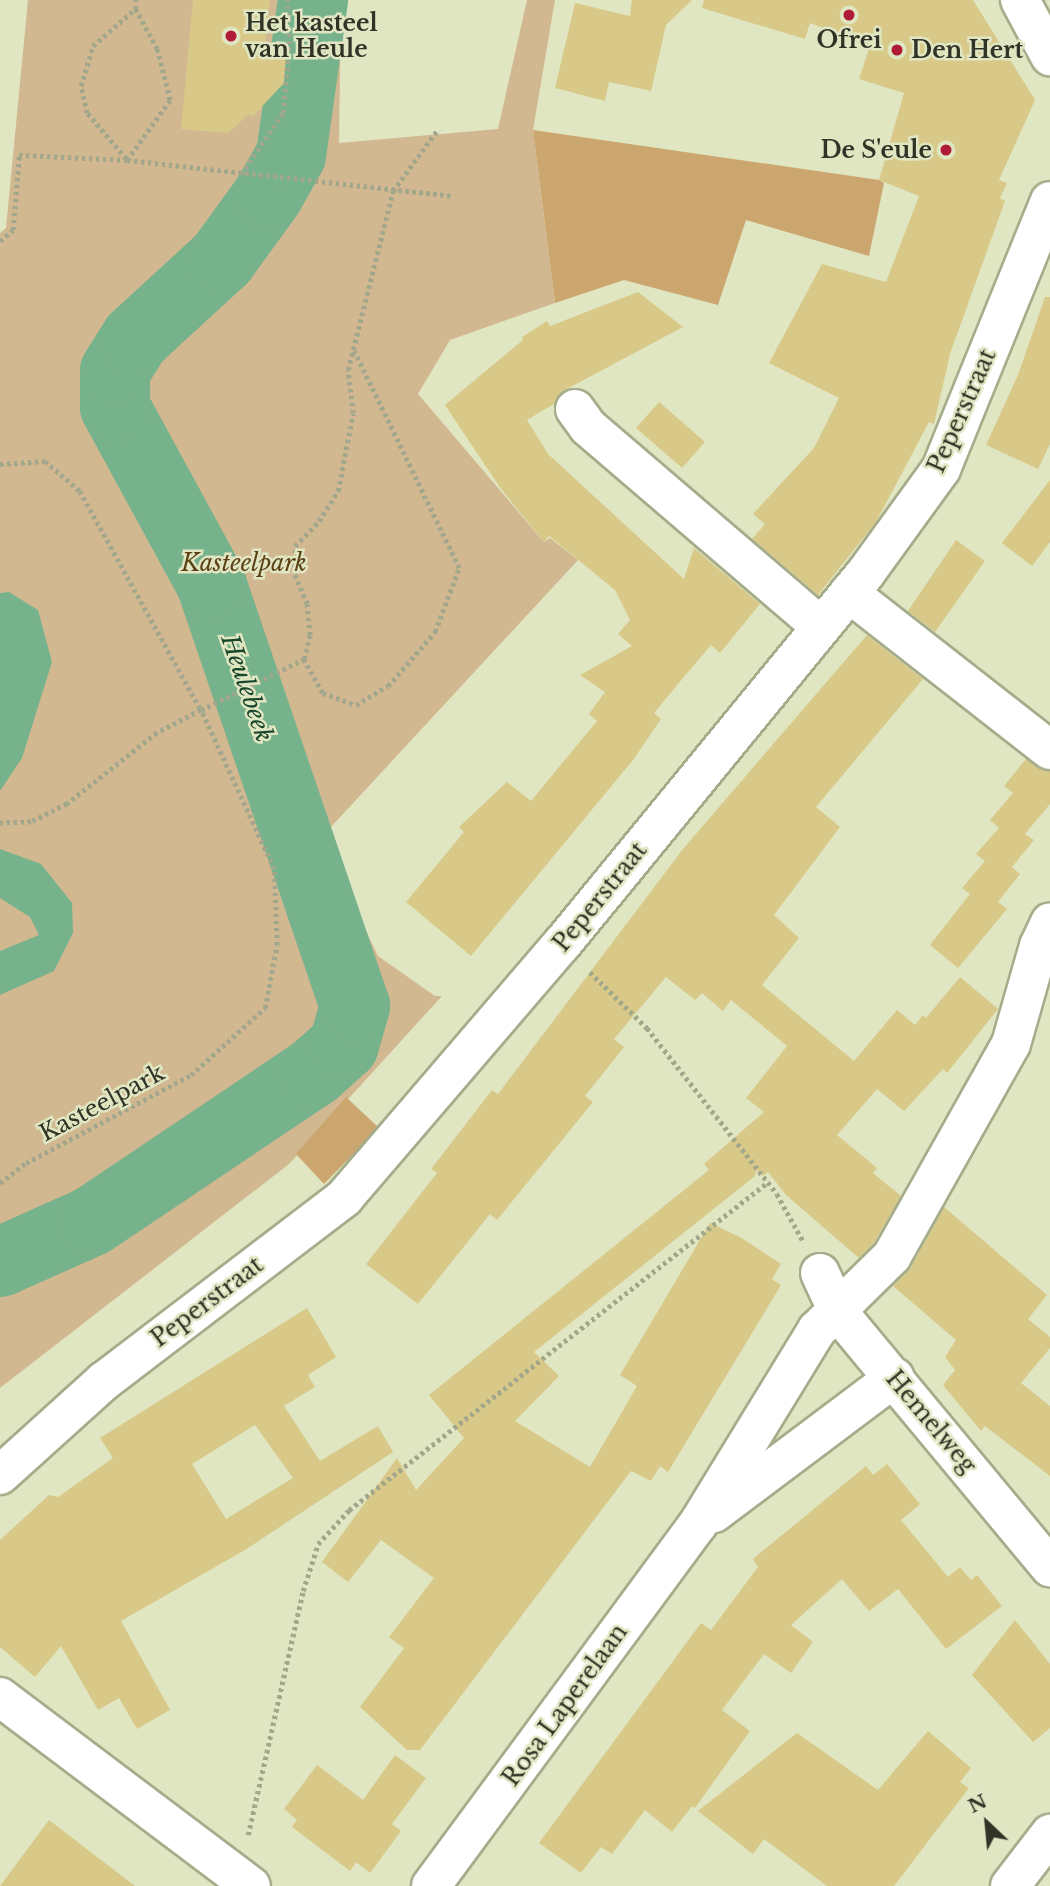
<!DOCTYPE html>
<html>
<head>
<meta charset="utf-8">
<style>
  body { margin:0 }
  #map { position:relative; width:1050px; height:1886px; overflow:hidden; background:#e0e6c2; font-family:"Libre Baskerville",serif }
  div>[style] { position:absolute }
  .green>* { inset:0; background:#d2b891 }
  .forest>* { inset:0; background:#cba66e }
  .water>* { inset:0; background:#76b28b }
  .river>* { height:70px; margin:-35px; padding:0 35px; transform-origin:35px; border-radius:35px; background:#76b28b }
  .building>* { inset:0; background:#d8c988 }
  .path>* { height:4.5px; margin-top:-2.25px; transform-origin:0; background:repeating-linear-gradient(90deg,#a2a78b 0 3.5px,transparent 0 7px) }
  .roads { filter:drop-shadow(2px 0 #a5ac8a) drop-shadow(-2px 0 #a5ac8a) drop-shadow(0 2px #a5ac8a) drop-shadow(0 -2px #a5ac8a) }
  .minor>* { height:38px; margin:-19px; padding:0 19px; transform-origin:19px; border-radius:19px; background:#fff }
  .dots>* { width:19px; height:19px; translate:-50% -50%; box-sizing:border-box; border:4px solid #e0e6c2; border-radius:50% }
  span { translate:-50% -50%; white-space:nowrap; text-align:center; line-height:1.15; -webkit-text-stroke:5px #e0e6c2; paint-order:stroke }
  .poi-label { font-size:23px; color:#303325; font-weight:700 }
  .left { translate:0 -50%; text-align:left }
  .right { translate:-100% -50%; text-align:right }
  .street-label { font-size:23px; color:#303325 }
  .park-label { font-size:23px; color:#5c4116; font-style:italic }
  .water-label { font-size:24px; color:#17462b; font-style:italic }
  .north { position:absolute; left:952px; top:1788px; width:70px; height:70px; -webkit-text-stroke:5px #e0e6c2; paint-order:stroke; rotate:334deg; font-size:19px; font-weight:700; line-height:28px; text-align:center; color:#303325 }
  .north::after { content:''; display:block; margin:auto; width:24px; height:32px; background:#303325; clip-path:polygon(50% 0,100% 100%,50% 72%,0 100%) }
</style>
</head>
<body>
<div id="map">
  <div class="green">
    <i style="clip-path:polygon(28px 0,341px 0,339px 143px,498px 129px,527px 0,555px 0,533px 130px,555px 303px,450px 340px,418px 394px,544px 542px,550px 538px,578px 560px,331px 827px,357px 913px,378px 956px,435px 996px,442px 996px,289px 1164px,0 1388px,0 233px,6px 228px)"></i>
  </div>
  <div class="forest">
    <i style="clip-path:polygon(533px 130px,879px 180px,884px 183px,869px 256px,746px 220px,718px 305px,624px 280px,555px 303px)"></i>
    <i style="clip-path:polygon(346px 1097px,379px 1128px,324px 1184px,296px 1154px)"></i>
  </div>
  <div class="water">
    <i style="clip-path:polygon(9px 592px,38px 610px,52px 662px,22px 758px,0 791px,0 593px)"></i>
    <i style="clip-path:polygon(0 849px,41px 864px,72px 903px,73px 933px,54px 971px,0 995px,0 951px,39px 935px,30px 917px,0 898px)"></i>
  </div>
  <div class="river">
    <i style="left:0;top:1262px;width:101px;rotate:-24deg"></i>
    <i style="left:92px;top:1221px;width:267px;rotate:-33.9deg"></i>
    <i style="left:314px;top:1072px;width:40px;rotate:-42deg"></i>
    <i style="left:344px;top:1045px;width:41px;rotate:-74.2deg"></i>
    <i style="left:355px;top:1006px;width:445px;rotate:-108.8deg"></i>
    <i style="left:212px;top:585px;width:203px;rotate:-118.6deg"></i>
    <i style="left:115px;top:407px;width:36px;rotate:-90deg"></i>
    <i style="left:115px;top:371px;width:39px;rotate:-58deg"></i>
    <i style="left:136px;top:338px;width:117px;rotate:-42.6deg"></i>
    <i style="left:222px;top:259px;width:80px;rotate:-54.1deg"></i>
    <i style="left:269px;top:194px;width:45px;rotate:-60.6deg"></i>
    <i style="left:291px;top:155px;width:157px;rotate:-81.9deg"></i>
  </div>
  <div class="building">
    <i style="clip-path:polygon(193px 0,270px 0,265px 42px,287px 44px,284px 83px,253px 116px,248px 115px,228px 133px,181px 129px)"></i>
    <i style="clip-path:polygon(632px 0,692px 0,666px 25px,651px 91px,609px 82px,605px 101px,555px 88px,575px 3px,630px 16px)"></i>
    <i style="clip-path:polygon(704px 0,973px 0,1035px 100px,999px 180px,1007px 183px,1000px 198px,1005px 201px,950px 354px,934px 424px,929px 422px,876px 522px,818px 595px,752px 539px,765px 524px,753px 514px,814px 448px,839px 398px,769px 363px,822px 264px,886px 282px,919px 196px,879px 180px,904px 93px,859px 79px,870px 45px,810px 23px,805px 39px,702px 8px)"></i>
    <i style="clip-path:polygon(638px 292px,683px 327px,563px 391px,554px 404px,527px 420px,548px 454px,684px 579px,694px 548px,760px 604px,720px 653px,711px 645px,678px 684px,654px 713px,661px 719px,633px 760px,471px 956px,406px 902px,464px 832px,459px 827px,507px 782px,531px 801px,597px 721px,589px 714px,605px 692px,580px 675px,632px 646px,618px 634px,630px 620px,615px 590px,549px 536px,544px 542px,501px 489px,445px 405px,523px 340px,522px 337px,547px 321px,550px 326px)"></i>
    <i style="clip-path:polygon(1045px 297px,1050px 297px,1050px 444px,1038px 469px,986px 445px,1018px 375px)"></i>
    <i style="clip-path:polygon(659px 402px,705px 442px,682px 468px,636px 428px)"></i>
    <i style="clip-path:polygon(1050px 480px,1050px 542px,1032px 566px,1002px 543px)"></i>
    <i style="clip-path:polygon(956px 540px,985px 561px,935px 632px,908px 611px)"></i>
    <i style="clip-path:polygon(867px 635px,923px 679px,816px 807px,840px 827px,774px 915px,799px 938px,762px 985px,854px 1061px,897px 1010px,915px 1025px,923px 1015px,926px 1018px,960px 977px,998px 1009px,947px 1073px,943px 1069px,904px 1111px,877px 1089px,837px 1135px,877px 1168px,873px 1173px,901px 1196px,874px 1243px,859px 1258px,786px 1195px,768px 1172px,763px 1176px,757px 1170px,755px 1176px,534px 1352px,559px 1376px,515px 1421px,590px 1467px,637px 1386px,620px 1375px,710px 1223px,740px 1237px,781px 1264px,772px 1279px,781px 1285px,668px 1472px,660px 1466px,651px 1481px,631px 1471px,420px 1750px,407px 1750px,360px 1707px,404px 1648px,389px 1637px,434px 1578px,381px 1540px,348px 1582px,322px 1562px,397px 1458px,416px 1490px,464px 1438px,429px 1395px,709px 1170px,704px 1164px,764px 1112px,746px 1098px,787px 1046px,731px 1000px,723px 1011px,702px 993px,695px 1000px,666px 977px,614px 1039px,624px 1047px,585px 1096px,593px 1102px,497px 1220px,490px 1214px,418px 1304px,366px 1264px,437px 1173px,431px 1169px,492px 1090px,498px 1094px,683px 849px)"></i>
    <i style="clip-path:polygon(1026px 759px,1050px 771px,1050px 804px,1025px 834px,1034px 840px,1012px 867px,1020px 874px,998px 902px,1007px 909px,958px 968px,930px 945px,970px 894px,962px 888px,985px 861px,976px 854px,999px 828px,990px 820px,1013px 793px,1004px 786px)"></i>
    <i style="clip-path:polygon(944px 1207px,1047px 1295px,1028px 1319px,1050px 1337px,1050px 1348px,1021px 1383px,1050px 1406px,1050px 1476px,985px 1426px,981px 1431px,943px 1385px,955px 1370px,945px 1357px,956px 1340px,893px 1286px,911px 1267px)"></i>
    <i style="clip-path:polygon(evenodd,307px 1308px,336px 1357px,308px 1375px,315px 1387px,284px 1406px,320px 1461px,378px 1426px,393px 1452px,245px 1550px,121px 1621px,170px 1710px,137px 1729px,119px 1698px,98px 1710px,61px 1646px,35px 1677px,0 1647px,0 1540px,49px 1495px,58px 1497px,113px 1458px,100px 1438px,307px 1308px,255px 1425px,293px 1478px,226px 1519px,192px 1464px,255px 1425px)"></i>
    <i style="clip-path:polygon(887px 1464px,920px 1504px,901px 1520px,948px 1577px,960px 1567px,971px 1580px,977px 1575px,1002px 1606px,946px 1649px,898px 1589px,869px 1611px,842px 1579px,791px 1625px,813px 1642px,791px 1673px,764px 1654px,722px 1710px,750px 1731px,695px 1808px,692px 1806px,672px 1832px,645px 1810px,612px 1854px,601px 1847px,581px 1873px,539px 1843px,701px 1623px,711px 1630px,758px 1567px,753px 1559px,866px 1466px,873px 1475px)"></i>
    <i style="clip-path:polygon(1015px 1620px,1050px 1664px,1050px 1728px,1033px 1742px,972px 1675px)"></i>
    <i style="clip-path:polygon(928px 1731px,971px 1768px,960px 1782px,969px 1788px,894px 1886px,827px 1886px,764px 1839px,753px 1854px,698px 1811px,797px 1733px,878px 1790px)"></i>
    <i style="clip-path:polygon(395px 1755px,426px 1778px,392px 1824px,401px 1831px,370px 1873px,356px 1862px,350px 1871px,292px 1827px,297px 1820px,284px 1809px,317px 1765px,363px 1800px)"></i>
    <i style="clip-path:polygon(49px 1820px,88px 1850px,135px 1886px,0 1886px)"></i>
  </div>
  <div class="path">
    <i style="left:126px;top:159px;width:60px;rotate:-130.3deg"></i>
    <i style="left:87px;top:113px;width:28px;rotate:-103deg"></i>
    <i style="left:81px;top:86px;width:42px;rotate:-73.3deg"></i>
    <i style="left:93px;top:46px;width:56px;rotate:-41.4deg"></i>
    <i style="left:127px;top:160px;width:74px;rotate:-54.4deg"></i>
    <i style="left:170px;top:100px;width:53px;rotate:-104.3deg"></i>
    <i style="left:157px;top:49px;width:46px;rotate:-118.8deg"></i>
    <i style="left:135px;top:9px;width:9px;rotate:-84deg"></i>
    <i style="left:241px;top:174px;width:74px;rotate:-55.5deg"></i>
    <i style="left:283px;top:113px;width:69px;rotate:-85deg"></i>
    <i style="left:289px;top:44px;width:44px;rotate:-92.6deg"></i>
    <i style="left:0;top:241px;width:17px;rotate:-40deg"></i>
    <i style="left:13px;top:230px;width:75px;rotate:-85.4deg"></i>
    <i style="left:19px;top:155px;width:108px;rotate:2.7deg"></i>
    <i style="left:127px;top:160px;width:326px;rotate:6.3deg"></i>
    <i style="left:0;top:464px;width:45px;rotate:-3.8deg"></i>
    <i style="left:45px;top:461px;width:46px;rotate:40.6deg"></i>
    <i style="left:80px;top:491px;width:250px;rotate:61.1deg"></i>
    <i style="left:201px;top:710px;width:50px;rotate:152.4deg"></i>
    <i style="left:157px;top:733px;width:115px;rotate:141.7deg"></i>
    <i style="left:67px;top:804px;width:40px;rotate:153.4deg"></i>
    <i style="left:31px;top:822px;width:31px;rotate:178deg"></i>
    <i style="left:304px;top:659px;width:39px;rotate:61deg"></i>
    <i style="left:323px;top:693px;width:35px;rotate:20deg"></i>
    <i style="left:356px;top:705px;width:37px;rotate:-31deg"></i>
    <i style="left:388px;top:686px;width:72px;rotate:-49deg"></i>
    <i style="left:435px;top:632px;width:68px;rotate:-69.4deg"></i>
    <i style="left:459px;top:568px;width:241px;rotate:-115.8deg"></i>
    <i style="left:590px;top:972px;width:80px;rotate:44.5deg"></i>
    <i style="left:647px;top:1028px;width:211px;rotate:51.9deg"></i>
    <i style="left:777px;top:1194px;width:54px;rotate:61deg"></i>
    <i style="left:0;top:1183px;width:33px;rotate:-38deg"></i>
    <i style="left:26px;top:1163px;width:187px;rotate:-28.1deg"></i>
    <i style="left:191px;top:1075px;width:100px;rotate:-42.2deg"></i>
    <i style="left:265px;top:1008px;width:64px;rotate:-79.2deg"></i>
    <i style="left:277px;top:945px;width:76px;rotate:-92.3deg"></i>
    <i style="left:274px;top:869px;width:175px;rotate:-114.7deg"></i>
    <i style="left:201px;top:710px;width:115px;rotate:-26.3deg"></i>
    <i style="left:304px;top:659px;width:25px;rotate:-76deg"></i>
    <i style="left:310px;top:635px;width:31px;rotate:-96deg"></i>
    <i style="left:307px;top:604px;width:33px;rotate:-113deg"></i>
    <i style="left:294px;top:574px;width:28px;rotate:-88deg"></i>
    <i style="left:295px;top:546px;width:35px;rotate:-46deg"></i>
    <i style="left:319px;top:521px;width:36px;rotate:-58deg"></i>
    <i style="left:338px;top:491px;width:79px;rotate:-79.1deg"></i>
    <i style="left:353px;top:413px;width:43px;rotate:-96.6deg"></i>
    <i style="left:348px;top:370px;width:185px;rotate:-75.9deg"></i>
    <i style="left:393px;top:191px;width:77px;rotate:-54deg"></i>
    <i style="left:248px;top:1835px;width:250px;rotate:-77.3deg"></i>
    <i style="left:303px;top:1591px;width:49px;rotate:-72.3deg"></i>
    <i style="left:318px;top:1544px;width:46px;rotate:-47.6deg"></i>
    <i style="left:349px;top:1510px;width:532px;rotate:-38.05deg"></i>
  </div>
  <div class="roads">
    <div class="minor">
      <i style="left:1020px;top:0;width:64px;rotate:61.8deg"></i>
      <i style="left:575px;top:409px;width:22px;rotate:54deg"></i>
      <i style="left:588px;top:427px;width:307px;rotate:40.6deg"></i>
      <i style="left:849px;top:593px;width:255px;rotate:38deg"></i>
      <i style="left:820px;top:1273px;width:43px;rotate:65.2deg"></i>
      <i style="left:838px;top:1312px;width:332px;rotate:50.3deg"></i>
      <i style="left:0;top:1475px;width:140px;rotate:-42.1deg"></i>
      <i style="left:104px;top:1381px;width:302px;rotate:-37.3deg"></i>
      <i style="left:344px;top:1198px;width:335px;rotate:-49.4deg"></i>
      <i style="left:562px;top:944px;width:478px;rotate:-50.7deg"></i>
      <i style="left:865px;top:574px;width:130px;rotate:-54.1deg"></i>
      <i style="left:941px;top:469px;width:289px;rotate:-67.9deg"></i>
      <i style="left:714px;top:1513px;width:226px;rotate:-36.9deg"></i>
      <i style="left:0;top:1697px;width:314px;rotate:37deg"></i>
      <i style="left:431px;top:1886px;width:450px;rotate:-53.6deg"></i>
      <i style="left:698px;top:1524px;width:228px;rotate:-58.5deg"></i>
      <i style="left:817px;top:1330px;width:105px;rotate:-44.6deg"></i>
      <i style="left:892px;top:1256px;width:243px;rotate:-60.7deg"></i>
      <i style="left:1011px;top:1044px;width:102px;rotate:-74.1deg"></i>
      <i style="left:1039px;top:946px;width:26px;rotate:-65deg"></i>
      <i style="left:1010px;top:1886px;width:66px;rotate:-52.4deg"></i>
    </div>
  </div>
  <div class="dots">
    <i style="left:849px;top:15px;background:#b01c37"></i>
    <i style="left:231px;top:36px;background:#b01c37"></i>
    <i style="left:897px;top:50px;background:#b01c37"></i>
    <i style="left:946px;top:150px;background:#b01c37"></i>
  </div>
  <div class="poi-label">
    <span class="left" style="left:245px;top:36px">Het kasteel<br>van Heule</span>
    <span style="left:849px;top:40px">Ofrei</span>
    <span class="left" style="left:911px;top:50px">Den Hert</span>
    <span class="right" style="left:932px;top:150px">De S'eule</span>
  </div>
  <div class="street-label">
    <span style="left:962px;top:411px;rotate:-66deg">Peperstraat</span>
    <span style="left:600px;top:897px;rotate:-51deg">Peperstraat</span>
    <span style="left:102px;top:1103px;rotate:-28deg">Kasteelpark</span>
    <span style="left:207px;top:1302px;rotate:-37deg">Peperstraat</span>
    <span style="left:931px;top:1422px;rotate:50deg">Hemelweg</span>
    <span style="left:565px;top:1705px;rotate:-54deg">Rosa Laperelaan</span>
  </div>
  <div class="park-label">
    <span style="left:244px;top:563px">Kasteelpark</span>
  </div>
  <div class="water-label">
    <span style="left:247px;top:688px;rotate:71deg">Heulebeek</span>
  </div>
  <div class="north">N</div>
</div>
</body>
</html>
